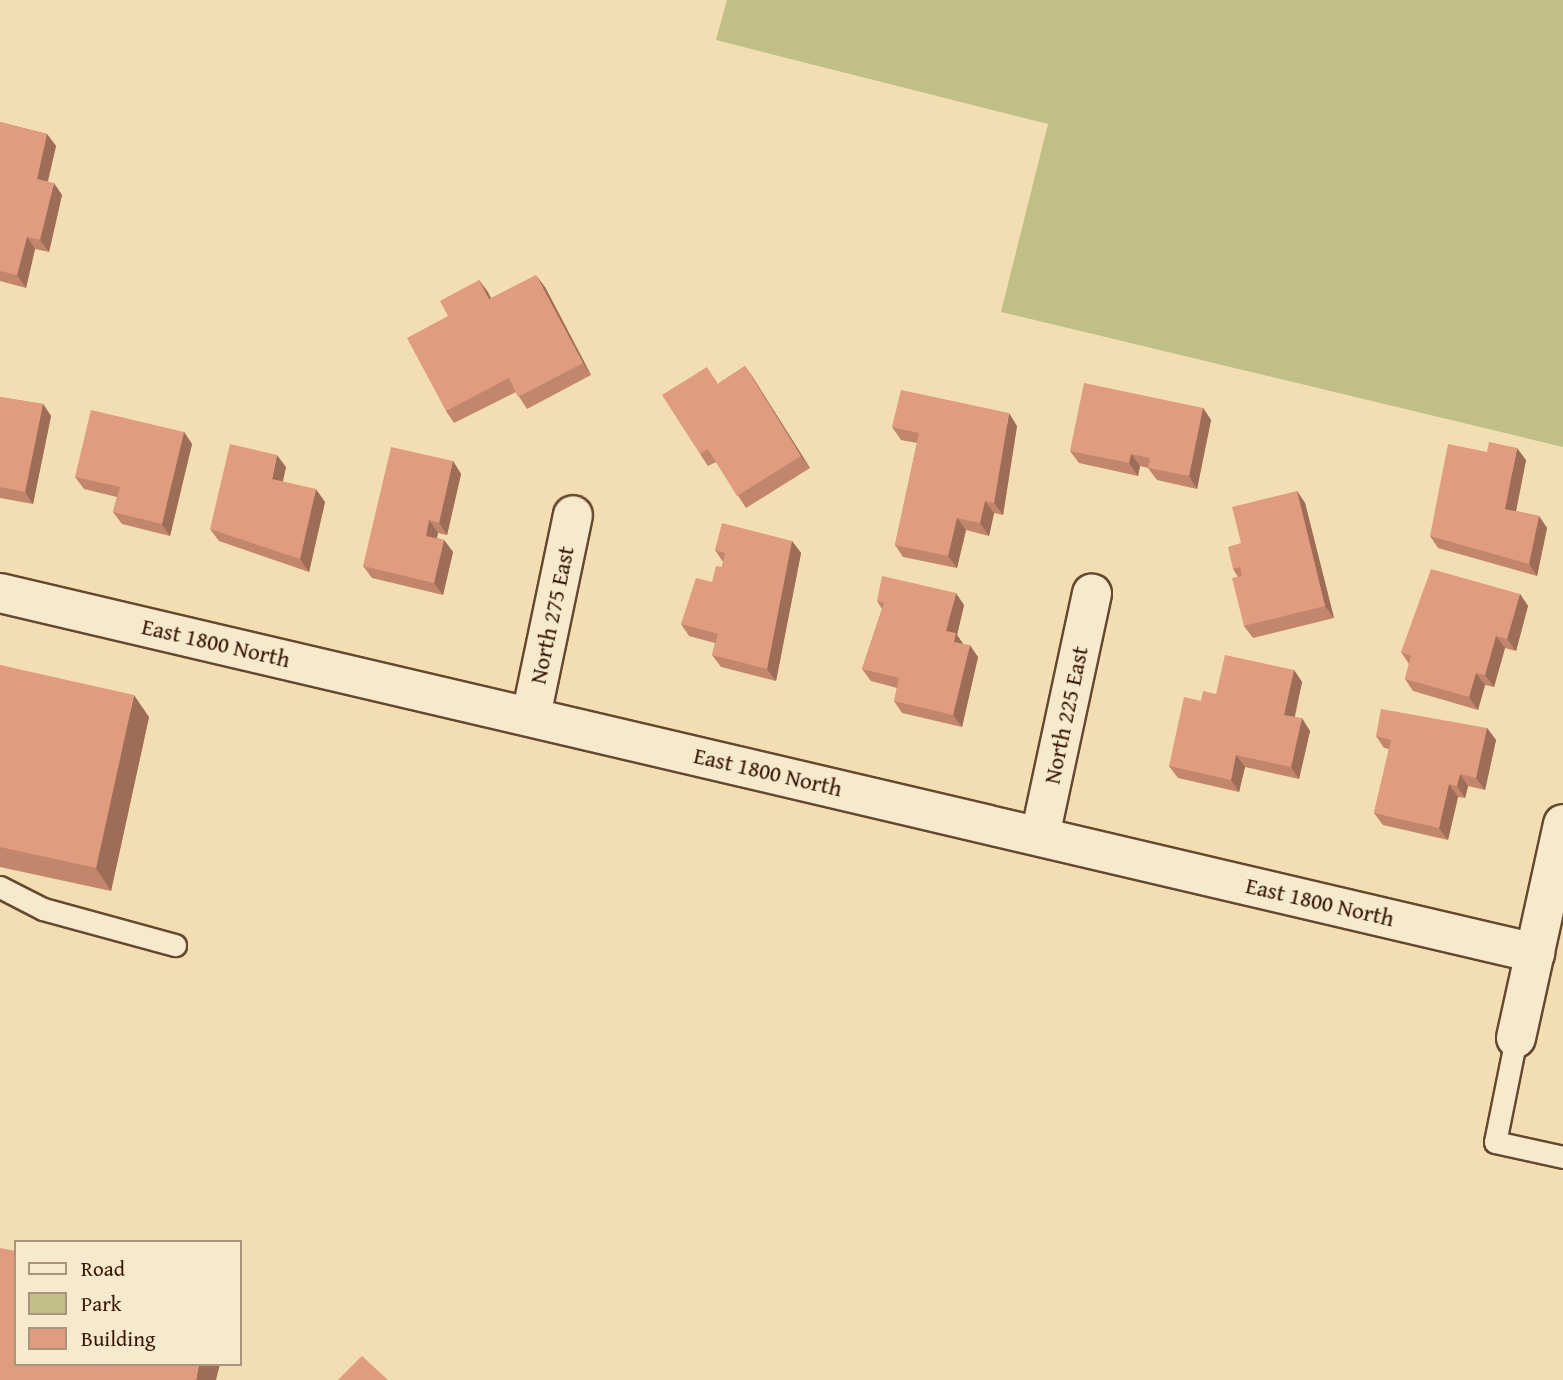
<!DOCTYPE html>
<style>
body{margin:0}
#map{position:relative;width:1563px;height:1380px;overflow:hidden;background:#f3ddb2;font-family:"Gentium Book Plus",serif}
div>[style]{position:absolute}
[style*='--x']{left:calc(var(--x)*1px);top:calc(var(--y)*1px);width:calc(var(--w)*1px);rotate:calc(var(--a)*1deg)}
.green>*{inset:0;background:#c1bf88}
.roads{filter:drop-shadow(2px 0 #65482f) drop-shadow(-2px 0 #65482f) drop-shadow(0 2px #65482f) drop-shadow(0 -2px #65482f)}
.lane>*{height:21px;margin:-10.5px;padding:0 10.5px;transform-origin:10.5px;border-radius:10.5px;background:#f7e9cd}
.street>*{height:38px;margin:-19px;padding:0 19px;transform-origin:19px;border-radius:19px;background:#f7e9cd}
.wall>*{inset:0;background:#c1866c}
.shaded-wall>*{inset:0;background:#9d6d58}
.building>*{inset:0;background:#e09c7e}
span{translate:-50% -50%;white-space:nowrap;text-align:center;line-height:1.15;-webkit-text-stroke:7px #f7e9cd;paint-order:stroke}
.street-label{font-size:23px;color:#361703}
.legend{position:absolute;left:14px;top:1240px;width:228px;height:126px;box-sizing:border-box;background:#f7e9cd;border:2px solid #aa957c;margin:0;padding:9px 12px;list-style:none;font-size:21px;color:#361703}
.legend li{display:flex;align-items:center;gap:14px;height:35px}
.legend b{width:35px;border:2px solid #aa957c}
</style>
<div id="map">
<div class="green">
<i style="clip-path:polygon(727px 0,1563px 0,1563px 447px,1001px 312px,1048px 124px,716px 40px)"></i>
</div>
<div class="roads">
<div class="lane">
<i style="--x:0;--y:887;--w:48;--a:27.1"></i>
<i style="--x:43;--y:909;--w:137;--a:15.3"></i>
<i style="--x:1516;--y:1038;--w:106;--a:101.4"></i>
<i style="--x:1495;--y:1142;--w:70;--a:12.4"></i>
</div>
<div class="street">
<i style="--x:0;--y:593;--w:1577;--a:13.2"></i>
<i style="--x:531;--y:716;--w:205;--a:-78.2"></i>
<i style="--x:1040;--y:836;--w:248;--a:-77.9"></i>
<i style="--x:1516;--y:1038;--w:219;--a:-77.6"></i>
</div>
</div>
<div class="wall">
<i style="clip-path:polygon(0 122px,47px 134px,56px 146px,48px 182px,62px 195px,49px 252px,35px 249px,26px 288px,0 281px)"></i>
<i style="clip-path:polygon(479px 280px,491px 298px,545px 287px,591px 375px,527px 409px,516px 392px,454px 423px,446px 411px,448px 316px)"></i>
<i style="clip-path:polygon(745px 366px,810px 468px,746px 508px,716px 462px,708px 466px,700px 454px,719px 383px)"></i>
<i style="clip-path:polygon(0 397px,43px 404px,51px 416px,33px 504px,0 498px)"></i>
<i style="clip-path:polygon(1203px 408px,1211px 420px,1197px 489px,1157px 480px,1148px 468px,1140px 466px,1138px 476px,1079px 463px,1070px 451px)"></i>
<i style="clip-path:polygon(1017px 426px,1003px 515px,994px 513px,989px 536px,966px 530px,957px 568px,903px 557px,895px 545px,917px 443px,901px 440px,892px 427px)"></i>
<i style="clip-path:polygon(184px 432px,192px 444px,170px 536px,122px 524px,113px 512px,117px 497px,84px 489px,75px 477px)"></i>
<i style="clip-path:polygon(1526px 460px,1516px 511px,1539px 516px,1547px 528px,1537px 576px,1438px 548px,1430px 536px)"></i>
<i style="clip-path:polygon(453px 461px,461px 474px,447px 535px,438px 533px,437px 538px,444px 540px,453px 552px,443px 595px,372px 578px,363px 566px)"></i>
<i style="clip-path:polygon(286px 467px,283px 482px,325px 502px,309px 572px,219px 541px,210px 529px)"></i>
<i style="clip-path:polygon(1297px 491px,1305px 503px,1334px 618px,1253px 638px,1244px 626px,1238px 577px,1233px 569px,1241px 543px)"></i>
<i style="clip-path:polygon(792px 541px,801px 553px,776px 681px,721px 667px,712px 655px,715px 643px,689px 636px,681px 624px,712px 582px,722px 567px,723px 562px,715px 550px)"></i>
<i style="clip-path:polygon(1520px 594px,1528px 606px,1516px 651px,1505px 648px,1494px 687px,1485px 685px,1478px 710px,1413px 691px,1405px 679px,1409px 664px,1401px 652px)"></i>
<i style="clip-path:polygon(877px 601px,964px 605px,957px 635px,963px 644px,978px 657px,962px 727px,902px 713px,894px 701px,897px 688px,871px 681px,862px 669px,882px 609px)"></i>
<i style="clip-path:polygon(0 665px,149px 717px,111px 891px,0 867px)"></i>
<i style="clip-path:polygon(1294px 670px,1302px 682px,1295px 717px,1310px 731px,1299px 779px,1245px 767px,1239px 792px,1178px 778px,1169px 766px,1201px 701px,1216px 694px)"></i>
<i style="clip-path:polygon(1487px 728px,1496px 740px,1485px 790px,1468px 786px,1465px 798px,1458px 797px,1448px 840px,1383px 825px,1374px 813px,1389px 749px,1384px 748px,1376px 736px)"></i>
</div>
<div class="shaded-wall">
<i style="clip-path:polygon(47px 134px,56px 146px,45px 191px,37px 179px)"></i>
<i style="clip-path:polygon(54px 183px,62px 195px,49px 252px,40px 240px)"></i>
<i style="clip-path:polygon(27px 237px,35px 249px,26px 288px,17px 275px)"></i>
<i style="clip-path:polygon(536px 275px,545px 287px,591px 375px,583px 363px)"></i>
<i style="clip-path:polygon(479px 280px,488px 292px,497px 311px,489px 299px)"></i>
<i style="clip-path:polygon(745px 366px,754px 379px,810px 468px,801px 456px)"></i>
<i style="clip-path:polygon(43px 404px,51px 416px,33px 504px,25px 492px)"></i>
<i style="clip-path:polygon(1203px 408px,1211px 420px,1197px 489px,1189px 476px)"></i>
<i style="clip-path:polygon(1009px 413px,1017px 426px,1003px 515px,994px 503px)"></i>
<i style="clip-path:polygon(184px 432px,192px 444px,170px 536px,162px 524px)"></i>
<i style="clip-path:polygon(1517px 448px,1526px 460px,1514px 521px,1505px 509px)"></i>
<i style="clip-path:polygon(1131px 454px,1140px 466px,1138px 476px,1129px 463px)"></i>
<i style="clip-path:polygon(277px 455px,286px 467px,280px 491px,272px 479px)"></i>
<i style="clip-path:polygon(453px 461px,461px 474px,447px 535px,439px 523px)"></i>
<i style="clip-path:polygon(316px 489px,325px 502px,309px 572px,300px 559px)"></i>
<i style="clip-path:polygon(1297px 491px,1305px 503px,1334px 618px,1325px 606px)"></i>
<i style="clip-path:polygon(985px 501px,994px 513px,989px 536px,980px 523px)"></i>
<i style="clip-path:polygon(1539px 516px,1547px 528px,1537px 576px,1529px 564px)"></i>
<i style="clip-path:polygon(957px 518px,966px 530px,957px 568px,948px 556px)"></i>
<i style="clip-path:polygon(429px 520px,438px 533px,434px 548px,426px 536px)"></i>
<i style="clip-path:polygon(444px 540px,453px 552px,443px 595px,434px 583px)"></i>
<i style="clip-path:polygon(792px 541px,801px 553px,776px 681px,767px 669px)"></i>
<i style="clip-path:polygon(956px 593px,964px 605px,957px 635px,964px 645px,962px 654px,946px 631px)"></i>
<i style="clip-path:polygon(1520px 594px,1528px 606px,1516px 651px,1507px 639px)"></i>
<i style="clip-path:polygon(1496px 636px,1505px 648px,1494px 687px,1485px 675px)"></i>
<i style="clip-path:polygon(970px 645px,978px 657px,962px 727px,953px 715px)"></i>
<i style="clip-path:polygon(1294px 670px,1302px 682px,1292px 727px,1284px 715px)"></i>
<i style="clip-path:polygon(1476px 673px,1485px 685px,1478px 710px,1469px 697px)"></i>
<i style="clip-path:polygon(134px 695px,149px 717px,111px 891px,96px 868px)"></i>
<i style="clip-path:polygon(1302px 718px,1310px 731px,1299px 779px,1291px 767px)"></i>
<i style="clip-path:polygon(1487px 728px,1496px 740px,1485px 790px,1476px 778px)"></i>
<i style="clip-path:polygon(1236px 755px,1245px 767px,1239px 792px,1231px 780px)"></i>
<i style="clip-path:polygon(1460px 774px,1468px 786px,1465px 798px,1457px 786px)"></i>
<i style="clip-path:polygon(1449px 784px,1458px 797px,1448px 840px,1439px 828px)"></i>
<i style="clip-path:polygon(199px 1364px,220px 1364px,216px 1380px,196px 1380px)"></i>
</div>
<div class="building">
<i style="clip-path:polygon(0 122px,47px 134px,37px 179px,54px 183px,40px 240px,27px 237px,17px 275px,0 271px)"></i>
<i style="clip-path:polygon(536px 275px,583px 363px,518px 397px,509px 378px,446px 411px,407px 338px,448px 316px,440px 301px,479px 280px,489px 299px)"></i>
<i style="clip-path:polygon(745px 366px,801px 456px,737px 496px,708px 449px,700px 454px,662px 395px,707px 367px,718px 384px)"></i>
<i style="clip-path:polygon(1084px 383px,1203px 408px,1189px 476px,1148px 468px,1150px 458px,1131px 454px,1129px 463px,1070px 451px)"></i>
<i style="clip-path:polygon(901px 390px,1009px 413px,994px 503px,985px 501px,980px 523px,957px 518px,948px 556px,895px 545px,919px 433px,892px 427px)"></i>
<i style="clip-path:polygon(0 397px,43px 404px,25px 492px,0 487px)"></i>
<i style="clip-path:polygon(91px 410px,184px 432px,162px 524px,113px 512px,120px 487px,75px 477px)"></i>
<i style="clip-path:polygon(1489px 442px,1517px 448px,1505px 509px,1539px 516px,1529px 564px,1430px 536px,1448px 444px,1487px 452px)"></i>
<i style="clip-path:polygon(230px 444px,277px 455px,272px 479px,316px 489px,300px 559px,210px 529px)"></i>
<i style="clip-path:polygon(391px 447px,453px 461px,439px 523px,429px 520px,426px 536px,444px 540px,434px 583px,363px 566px)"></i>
<i style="clip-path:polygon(1297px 491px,1325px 606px,1244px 626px,1232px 578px,1242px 576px,1240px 567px,1233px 569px,1228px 547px,1241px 543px,1232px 507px)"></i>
<i style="clip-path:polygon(722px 523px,792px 541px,767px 669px,712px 655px,718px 634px,681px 624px,696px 578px,712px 582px,716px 566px,722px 567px,725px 553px,715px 550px)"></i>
<i style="clip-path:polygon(1431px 569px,1520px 594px,1507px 639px,1496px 636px,1485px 675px,1476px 673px,1469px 697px,1405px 679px,1411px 656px,1401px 652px)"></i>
<i style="clip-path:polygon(882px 576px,956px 593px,946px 631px,956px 633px,954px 642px,970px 645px,953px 715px,894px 701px,899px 678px,862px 669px,884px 603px,877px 601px)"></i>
<i style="clip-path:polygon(1225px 655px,1294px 670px,1284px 715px,1302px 718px,1291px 767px,1236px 755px,1231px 780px,1169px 766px,1184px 697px,1201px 701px,1203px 691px,1216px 694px)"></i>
<i style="clip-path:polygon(0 665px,134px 695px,96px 868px,0 847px)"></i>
<i style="clip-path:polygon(1381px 709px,1487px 728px,1476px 778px,1460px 774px,1457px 786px,1449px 784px,1439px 828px,1374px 813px,1391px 740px,1376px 736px)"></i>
<i style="clip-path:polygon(0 1248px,16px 1251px,16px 1364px,199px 1364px,196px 1380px,0 1380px)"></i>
<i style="clip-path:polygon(362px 1356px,388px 1380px,338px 1380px)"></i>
</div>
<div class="street-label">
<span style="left:552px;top:615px;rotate:-78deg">North 275 East</span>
<span style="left:216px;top:643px;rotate:13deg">East 1800 North</span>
<span style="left:1066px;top:715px;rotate:-78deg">North 225 East</span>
<span style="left:768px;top:772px;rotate:13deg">East 1800 North</span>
<span style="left:1320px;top:902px;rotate:13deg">East 1800 North</span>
</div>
<ul class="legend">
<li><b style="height:9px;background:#f7e9cd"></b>Road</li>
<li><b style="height:19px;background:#c1bf88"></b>Park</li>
<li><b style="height:19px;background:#e09c7e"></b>Building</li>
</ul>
</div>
